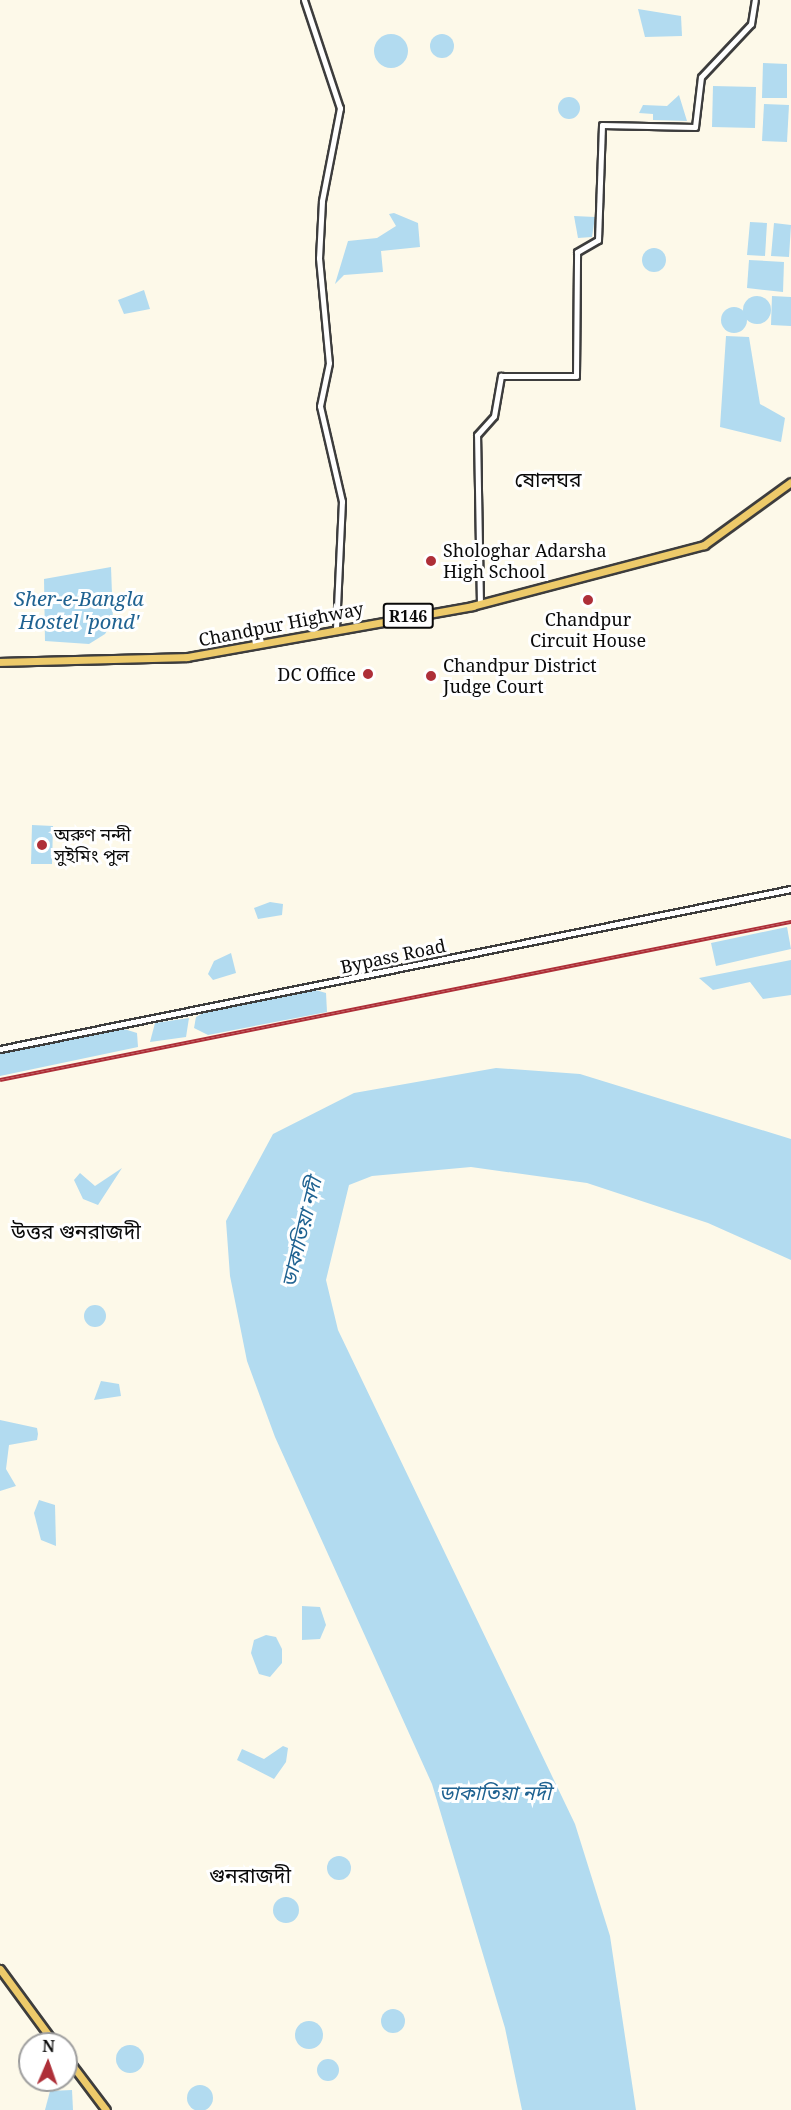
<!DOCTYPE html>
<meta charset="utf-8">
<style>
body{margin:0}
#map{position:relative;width:791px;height:2110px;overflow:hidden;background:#fdf9e9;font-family:"Noto Serif","Noto Sans Bengali",serif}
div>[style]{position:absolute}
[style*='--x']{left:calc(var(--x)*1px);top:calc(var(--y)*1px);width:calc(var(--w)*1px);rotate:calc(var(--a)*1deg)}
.water>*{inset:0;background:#b2dbf0}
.round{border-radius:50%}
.roads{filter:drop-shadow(2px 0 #3d3d3d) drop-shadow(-2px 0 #3d3d3d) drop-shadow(0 2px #3d3d3d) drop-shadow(0 -2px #3d3d3d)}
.minor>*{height:5px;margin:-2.5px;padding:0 2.5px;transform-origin:2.5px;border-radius:2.5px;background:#fff}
.major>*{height:7px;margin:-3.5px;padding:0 3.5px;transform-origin:3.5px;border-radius:3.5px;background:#edca6a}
.rail>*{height:4px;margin-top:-2px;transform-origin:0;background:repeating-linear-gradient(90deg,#fff 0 4.5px,#ae2f38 0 9px);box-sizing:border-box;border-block:2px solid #ae2f38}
.dots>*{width:16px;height:16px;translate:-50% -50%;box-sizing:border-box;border:3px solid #fff;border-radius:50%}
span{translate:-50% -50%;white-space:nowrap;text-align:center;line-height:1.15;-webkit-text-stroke:6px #fff;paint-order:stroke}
.shield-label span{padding:2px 4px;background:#fff;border:2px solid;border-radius:4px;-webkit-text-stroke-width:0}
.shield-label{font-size:16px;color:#0a0a0a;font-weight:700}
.poi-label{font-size:18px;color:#0a0a0a}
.left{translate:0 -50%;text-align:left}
.right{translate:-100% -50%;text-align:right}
.street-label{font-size:18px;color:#0a0a0a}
.water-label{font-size:20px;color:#1f6291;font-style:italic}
.quarter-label{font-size:21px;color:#0a0a0a}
.north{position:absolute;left:18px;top:2032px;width:60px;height:60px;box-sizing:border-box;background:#fff;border:2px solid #9d9d9d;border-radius:50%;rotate:2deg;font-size:16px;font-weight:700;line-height:24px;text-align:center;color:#0a0a0a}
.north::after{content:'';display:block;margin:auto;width:21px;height:27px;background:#ae2f38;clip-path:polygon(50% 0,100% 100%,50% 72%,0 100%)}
</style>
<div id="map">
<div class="water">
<i style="clip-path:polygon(638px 9px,681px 16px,682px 36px,645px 37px)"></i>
<i class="round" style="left:430px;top:34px;width:24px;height:24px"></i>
<i class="round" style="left:374px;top:34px;width:34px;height:34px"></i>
<i style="clip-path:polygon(763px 63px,787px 64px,787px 98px,762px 98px)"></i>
<i style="clip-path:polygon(713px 86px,756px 87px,755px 128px,712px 127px)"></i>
<i style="clip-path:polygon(679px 95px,687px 121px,653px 120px,653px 114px,639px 113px,643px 105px,667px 106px)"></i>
<i class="round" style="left:558px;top:97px;width:22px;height:22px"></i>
<i style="clip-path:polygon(764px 104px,789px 105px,787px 142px,762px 141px)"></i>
<i style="clip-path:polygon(394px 213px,418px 223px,420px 247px,381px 251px,383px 272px,344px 275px,335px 284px,348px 241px,377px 238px,396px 226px,389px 214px)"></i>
<i style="clip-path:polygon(574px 216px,595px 217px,592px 237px,578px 238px)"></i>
<i style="clip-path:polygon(750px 222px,767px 223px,765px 256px,747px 255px)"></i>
<i style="clip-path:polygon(774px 223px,791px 225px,789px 257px,771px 256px)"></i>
<i class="round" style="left:642px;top:248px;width:24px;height:24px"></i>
<i style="clip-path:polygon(749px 260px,784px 262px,783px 292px,747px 288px)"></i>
<i style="clip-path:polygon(144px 290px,150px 309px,124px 314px,118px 300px)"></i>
<i style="clip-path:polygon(772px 296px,791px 297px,791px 326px,771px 325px)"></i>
<i class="round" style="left:743px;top:296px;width:28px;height:28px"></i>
<i class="round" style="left:721px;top:307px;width:26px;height:26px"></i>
<i style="clip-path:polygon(726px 336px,749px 337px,760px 404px,785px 418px,781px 442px,720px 427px)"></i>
<i style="clip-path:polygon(111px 567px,113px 621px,105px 634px,89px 644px,45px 641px,44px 579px)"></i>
<i style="clip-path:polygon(32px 825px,53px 826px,52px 864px,31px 864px)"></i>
<i style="clip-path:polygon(270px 902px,283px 904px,282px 915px,258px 919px,254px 908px)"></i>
<i style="clip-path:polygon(787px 927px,791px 949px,716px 966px,711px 943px)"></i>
<i style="clip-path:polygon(231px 953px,236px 973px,213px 980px,208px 974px,214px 961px)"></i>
<i style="clip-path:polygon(791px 960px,791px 995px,763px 999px,750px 982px,713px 990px,699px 978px)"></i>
<i style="clip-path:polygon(312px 989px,326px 993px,327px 1012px,208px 1035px,194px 1028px,196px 1017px,203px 1013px)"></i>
<i style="clip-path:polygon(189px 1018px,186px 1037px,150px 1042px,155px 1023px)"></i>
<i style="clip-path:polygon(124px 1029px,137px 1033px,138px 1047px,0 1076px,0 1053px)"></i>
<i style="clip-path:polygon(496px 1068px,580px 1074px,791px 1139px,791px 1260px,708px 1223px,587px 1183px,471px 1167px,372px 1176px,349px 1185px,326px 1280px,338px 1330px,575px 1824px,610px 1936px,636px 2110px,522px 2110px,505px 2028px,432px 1784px,275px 1437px,247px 1361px,230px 1276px,226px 1221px,273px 1134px,354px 1093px)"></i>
<i style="clip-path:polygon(122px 1168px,98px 1205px,83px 1199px,74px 1180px,80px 1173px,95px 1186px)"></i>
<i class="round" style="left:84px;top:1305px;width:22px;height:22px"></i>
<i style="clip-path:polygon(101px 1381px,119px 1384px,121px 1396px,94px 1400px)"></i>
<i style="clip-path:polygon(0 1420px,37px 1428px,38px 1434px,37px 1440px,9px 1445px,6px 1469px,16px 1486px,0 1491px)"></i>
<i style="clip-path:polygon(39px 1500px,55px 1505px,56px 1546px,41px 1540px,34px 1513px)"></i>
<i style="clip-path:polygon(302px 1606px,320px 1607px,326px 1625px,320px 1639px,302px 1640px)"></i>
<i style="clip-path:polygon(266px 1635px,276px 1637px,282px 1649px,282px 1663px,270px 1677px,259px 1674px,251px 1653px,254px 1640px)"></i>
<i style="clip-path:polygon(283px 1746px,288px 1748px,286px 1762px,274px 1779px,237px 1760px,242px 1749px,264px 1759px)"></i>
<i class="round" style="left:327px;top:1856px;width:24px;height:24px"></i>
<i class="round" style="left:273px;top:1897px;width:26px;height:26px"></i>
<i class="round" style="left:381px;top:2009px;width:24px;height:24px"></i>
<i class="round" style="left:295px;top:2021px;width:28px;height:28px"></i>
<i class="round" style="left:116px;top:2045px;width:28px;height:28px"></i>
<i class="round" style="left:317px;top:2059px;width:22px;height:22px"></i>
<i class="round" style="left:187px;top:2085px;width:26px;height:26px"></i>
<i style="clip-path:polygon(72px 2090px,73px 2110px,45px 2110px,50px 2091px)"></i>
</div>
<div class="roads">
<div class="minor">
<i style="--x:304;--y:0;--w:114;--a:71.6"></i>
<i style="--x:340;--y:108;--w:95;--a:101"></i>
<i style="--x:322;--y:201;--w:57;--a:93"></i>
<i style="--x:319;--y:258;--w:105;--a:84.6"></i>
<i style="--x:329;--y:363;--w:44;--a:101.8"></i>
<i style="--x:320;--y:406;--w:98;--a:77"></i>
<i style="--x:342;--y:501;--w:127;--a:92.7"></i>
<i style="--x:480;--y:604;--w:169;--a:-91"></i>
<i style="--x:477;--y:435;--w:25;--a:-48"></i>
<i style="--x:494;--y:416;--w:41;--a:-80.1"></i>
<i style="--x:501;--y:376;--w:75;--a:0"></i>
<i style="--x:576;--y:376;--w:124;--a:-89.5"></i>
<i style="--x:577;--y:252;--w:24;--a:-30"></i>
<i style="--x:598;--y:240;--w:115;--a:-88"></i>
<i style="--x:602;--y:125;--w:93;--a:1.2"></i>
<i style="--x:695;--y:127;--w:50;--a:-83.2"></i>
<i style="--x:701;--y:77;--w:73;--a:-46.7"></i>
<i style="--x:751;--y:24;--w:24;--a:-81"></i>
<i style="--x:0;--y:1049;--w:807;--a:-11.44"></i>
</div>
<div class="major">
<i style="--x:0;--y:662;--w:187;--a:-1.5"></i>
<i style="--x:187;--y:657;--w:290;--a:-10.1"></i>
<i style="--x:472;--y:606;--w:240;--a:-14.7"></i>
<i style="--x:704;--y:545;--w:107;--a:-35.9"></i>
<i style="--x:0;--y:1969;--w:93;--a:53.7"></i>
<i style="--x:66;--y:2057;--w:66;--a:53"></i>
</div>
</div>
<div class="rail">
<i style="--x:0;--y:1080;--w:807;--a:-11.3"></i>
</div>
<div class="dots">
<i style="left:431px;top:561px;background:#ae2f38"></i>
<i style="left:588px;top:600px;background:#ae2f38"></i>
<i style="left:368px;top:674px;background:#ae2f38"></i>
<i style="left:431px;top:676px;background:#ae2f38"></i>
<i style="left:42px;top:845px;background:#ae2f38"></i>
</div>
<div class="shield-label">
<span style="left:408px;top:616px">R146</span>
</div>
<div class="poi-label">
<span class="left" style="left:443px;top:561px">Shologhar Adarsha<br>High School</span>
<span style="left:588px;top:630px">Chandpur<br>Circuit House</span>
<span class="left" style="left:443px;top:676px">Chandpur District<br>Judge Court</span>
<span class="right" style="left:356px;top:674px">DC Office</span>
<span class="left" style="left:54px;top:845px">অরুণ নন্দী<br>সুইমিং পুল</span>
</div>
<div class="street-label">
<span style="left:281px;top:624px;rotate:-11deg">Chandpur Highway</span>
<span style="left:393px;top:956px;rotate:-12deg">Bypass Road</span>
</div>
<div class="water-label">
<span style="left:79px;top:610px">Sher-e-Bangla<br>Hostel 'pond'</span>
<span style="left:301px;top:1232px;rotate:-76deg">ডাকাতিয়া নদী</span>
<span style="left:495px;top:1792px">ডাকাতিয়া নদী</span>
</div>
<div class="quarter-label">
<span style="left:548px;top:479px">ষোলঘর</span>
<span style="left:76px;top:1231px">উত্তর গুনরাজদী</span>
<span style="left:250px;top:1875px">গুনরাজদী</span>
</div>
<div class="north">N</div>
</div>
